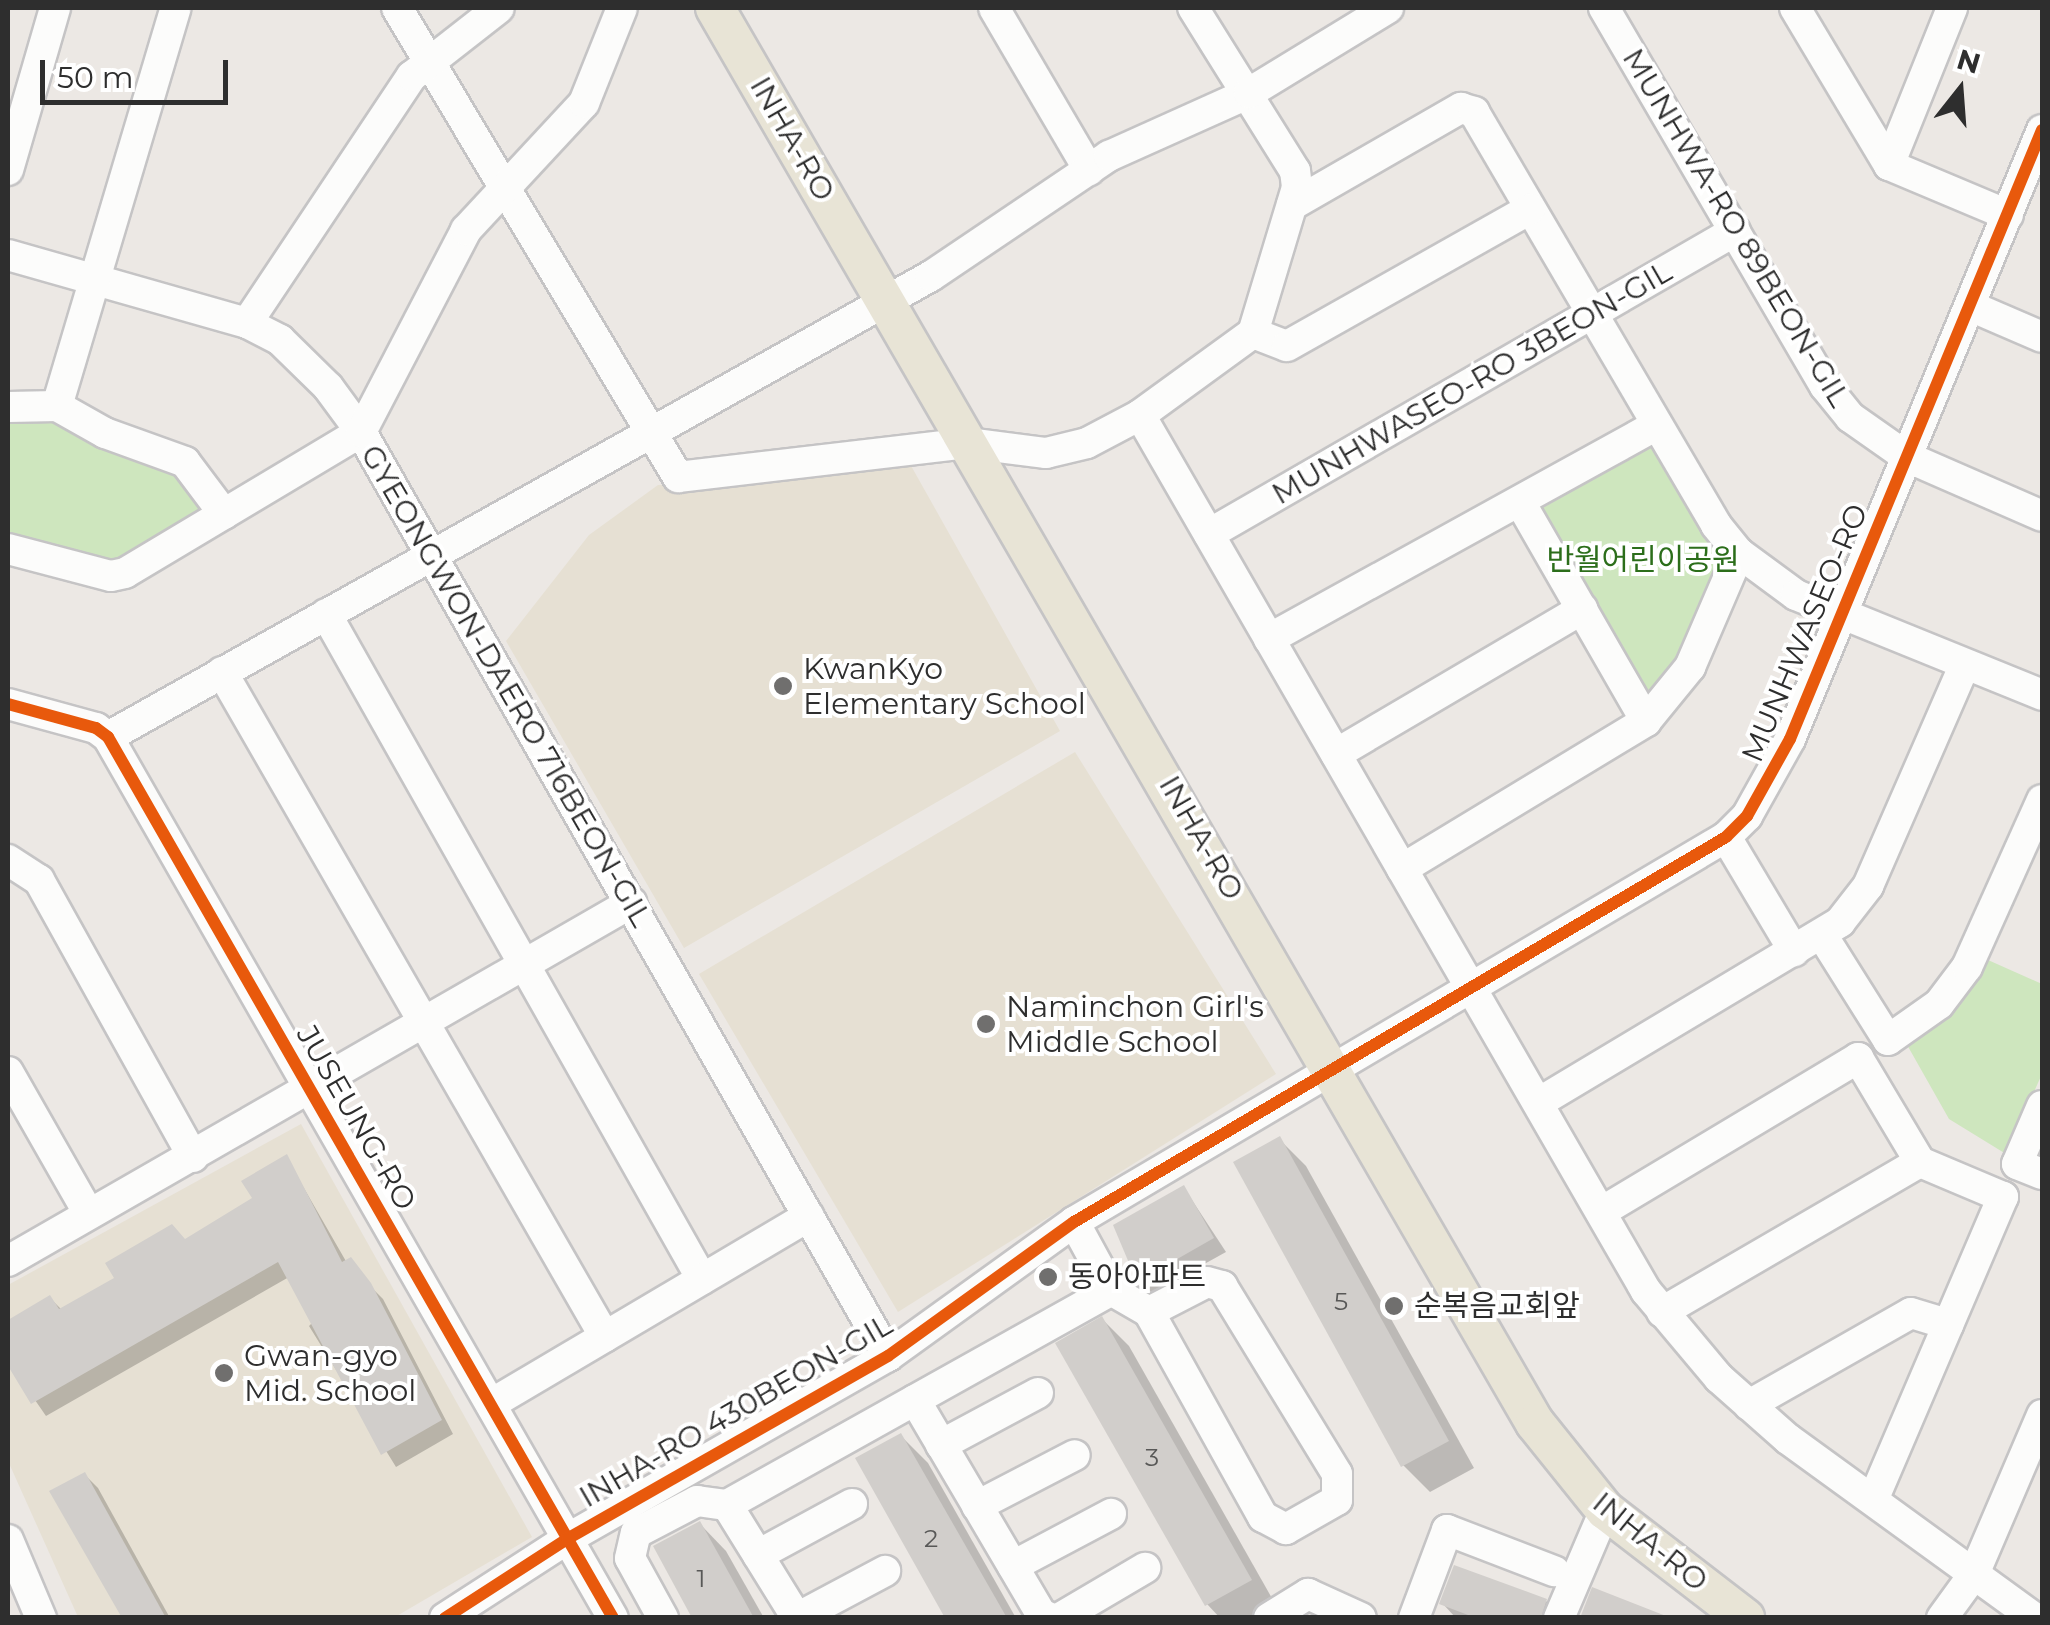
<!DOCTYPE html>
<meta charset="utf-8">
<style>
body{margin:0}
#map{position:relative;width:2050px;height:1625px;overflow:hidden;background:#ece8e4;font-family:Montserrat,"Noto Sans KR",sans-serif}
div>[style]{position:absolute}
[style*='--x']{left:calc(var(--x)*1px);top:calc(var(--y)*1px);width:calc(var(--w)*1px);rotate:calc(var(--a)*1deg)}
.education>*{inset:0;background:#e6e0d3}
.green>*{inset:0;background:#cee6be}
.shadow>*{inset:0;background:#0003}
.building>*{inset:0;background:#d1cecb}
.roads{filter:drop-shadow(2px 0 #c5c4c5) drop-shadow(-2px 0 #c5c4c5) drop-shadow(0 2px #c5c4c5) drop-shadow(0 -2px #c5c4c5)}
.minor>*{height:30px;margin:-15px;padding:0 15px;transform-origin:15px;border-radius:15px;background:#fcfcfb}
.major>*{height:38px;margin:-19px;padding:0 19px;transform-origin:19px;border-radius:19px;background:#e8e4d6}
.cycleway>*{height:12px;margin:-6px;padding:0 6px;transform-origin:6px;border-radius:6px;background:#e8590c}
.dots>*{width:28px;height:28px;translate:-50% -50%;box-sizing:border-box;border:5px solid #fff;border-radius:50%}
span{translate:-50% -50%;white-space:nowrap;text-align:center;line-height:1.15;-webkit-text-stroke:8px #fff;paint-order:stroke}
.number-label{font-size:25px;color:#585857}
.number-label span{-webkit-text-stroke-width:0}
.street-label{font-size:30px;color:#2e2e2e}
.park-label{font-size:30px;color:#2c6e1b}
.poi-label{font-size:30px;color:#2e2e2e}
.left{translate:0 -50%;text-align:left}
.frame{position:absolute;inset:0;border:10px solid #2e2e2e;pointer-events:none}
.north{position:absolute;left:1910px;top:40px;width:100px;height:100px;-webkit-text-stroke:8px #fff;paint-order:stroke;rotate:17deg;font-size:28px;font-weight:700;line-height:40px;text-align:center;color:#2e2e2e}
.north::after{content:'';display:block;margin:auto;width:35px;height:45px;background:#2e2e2e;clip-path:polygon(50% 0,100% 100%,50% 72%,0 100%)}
.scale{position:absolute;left:40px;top:60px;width:188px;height:45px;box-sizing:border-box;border:5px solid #2e2e2e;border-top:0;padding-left:12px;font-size:30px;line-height:35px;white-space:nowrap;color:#2e2e2e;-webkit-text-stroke:8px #fff;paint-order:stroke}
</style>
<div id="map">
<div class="education">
<i style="clip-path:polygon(905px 455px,1060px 731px,684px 948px,506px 641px,589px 535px,658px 485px,731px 483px)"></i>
<i style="clip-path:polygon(1075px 752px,1276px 1074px,898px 1312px,699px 974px)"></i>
<i style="clip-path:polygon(301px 1124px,532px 1537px,395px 1617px,78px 1617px,8px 1461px,8px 1285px)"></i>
</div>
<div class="green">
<i style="clip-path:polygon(54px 412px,170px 467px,208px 516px,109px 567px,8px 539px,8px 417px)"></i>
<i style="clip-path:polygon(1653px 444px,1719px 560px,1679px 661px,1649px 702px,1537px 509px)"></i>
<i style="clip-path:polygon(1988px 960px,2042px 984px,2042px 1074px,2006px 1154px,1949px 1119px,1906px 1043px,1962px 1002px)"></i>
</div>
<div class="shadow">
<i style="clip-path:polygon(1279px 1139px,1306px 1166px,1474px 1468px,1430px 1492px,1403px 1465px)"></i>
<i style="clip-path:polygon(286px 1157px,347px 1263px,383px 1299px,453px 1434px,396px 1467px,309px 1326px,314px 1321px,289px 1277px,46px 1416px,8px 1361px,8px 1323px,50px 1298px,62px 1310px,186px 1241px,256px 1199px)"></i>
<i style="clip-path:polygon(1184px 1188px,1226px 1252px,1152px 1293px,1139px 1280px)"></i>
<i style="clip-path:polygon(1102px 1319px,1129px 1346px,1277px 1607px,1259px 1618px,1220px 1618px,1207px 1604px)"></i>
<i style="clip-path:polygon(901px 1436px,928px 1463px,1016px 1618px,948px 1618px)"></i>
<i style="clip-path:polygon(85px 1475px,98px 1488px,170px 1618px,125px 1618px)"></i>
<i style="clip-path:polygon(700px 1524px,726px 1551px,764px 1618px,695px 1618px)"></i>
<i style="clip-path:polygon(1546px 1601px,1562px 1618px,1456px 1618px,1442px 1603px)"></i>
</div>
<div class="building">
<i style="clip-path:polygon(1280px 1136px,1449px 1441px,1401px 1467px,1233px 1162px)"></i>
<i style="clip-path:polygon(287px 1154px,342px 1262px,351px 1257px,371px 1283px,442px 1420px,381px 1455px,278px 1262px,31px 1404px,8px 1366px,8px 1320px,50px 1295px,59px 1309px,114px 1278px,105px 1263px,172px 1224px,185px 1239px,252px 1198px,241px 1181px)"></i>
<i style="clip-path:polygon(1184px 1185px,1214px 1238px,1137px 1282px,1113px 1225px)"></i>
<i style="clip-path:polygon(1102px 1316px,1252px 1580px,1205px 1606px,1055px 1343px)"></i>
<i style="clip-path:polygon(901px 1433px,1007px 1618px,945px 1618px,855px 1458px)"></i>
<i style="clip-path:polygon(85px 1472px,166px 1618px,122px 1618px,49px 1491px)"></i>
<i style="clip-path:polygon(700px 1521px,754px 1618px,692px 1618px,653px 1546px)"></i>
<i style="clip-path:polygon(1454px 1565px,1547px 1599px,1541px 1618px,1476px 1618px,1439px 1604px)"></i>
<i style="clip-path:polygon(1592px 1587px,1666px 1616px,1666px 1618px,1580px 1618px)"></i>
</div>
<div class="roads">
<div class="minor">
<i style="--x:397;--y:8;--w:547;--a:59.07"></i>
<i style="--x:678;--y:477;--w:291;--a:-6.7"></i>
<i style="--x:967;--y:443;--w:80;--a:7.2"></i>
<i style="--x:1046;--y:453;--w:42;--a:-13.7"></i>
<i style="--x:1087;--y:443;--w:60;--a:-27.8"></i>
<i style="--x:1140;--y:415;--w:140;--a:-36"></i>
<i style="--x:1253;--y:333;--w:152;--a:-73.2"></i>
<i style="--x:1297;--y:187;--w:16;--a:-97"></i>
<i style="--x:1295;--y:171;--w:192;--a:-122"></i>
<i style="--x:994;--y:8;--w:188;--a:59.6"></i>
<i style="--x:1604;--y:8;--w:438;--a:59.7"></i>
<i style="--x:1825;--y:386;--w:40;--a:51"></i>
<i style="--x:1850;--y:417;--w:70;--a:35.1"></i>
<i style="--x:1907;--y:457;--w:147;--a:23.6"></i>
<i style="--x:1795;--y:8;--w:183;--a:59.1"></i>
<i style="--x:1889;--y:165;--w:129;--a:22.8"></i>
<i style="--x:1889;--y:165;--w:169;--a:-68.1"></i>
<i style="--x:8;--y:170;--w:169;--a:-73.8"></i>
<i style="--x:1292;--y:205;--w:195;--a:-29.9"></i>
<i style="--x:1461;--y:108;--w:14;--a:17"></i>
<i style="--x:1474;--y:112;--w:479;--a:59.6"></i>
<i style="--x:1716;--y:525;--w:36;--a:51"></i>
<i style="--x:1739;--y:553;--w:71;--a:36.4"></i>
<i style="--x:1796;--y:595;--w:266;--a:22.1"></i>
<i style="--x:8;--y:255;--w:248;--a:15.9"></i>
<i style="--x:247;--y:323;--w:37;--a:27"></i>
<i style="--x:280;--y:340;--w:67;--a:44.4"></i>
<i style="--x:328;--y:387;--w:56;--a:53.7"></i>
<i style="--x:361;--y:432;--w:1064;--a:60.3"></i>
<i style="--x:1970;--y:306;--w:78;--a:23.3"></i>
<i style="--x:247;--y:323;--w:297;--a:-56.3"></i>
<i style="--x:412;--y:76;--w:110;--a:-38"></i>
<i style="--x:1253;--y:333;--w:36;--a:21"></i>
<i style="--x:1287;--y:346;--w:279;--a:-29.4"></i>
<i style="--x:57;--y:406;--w:415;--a:-73.4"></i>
<i style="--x:8;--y:407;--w:49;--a:-1.2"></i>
<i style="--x:57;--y:406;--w:55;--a:29.4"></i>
<i style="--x:105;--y:433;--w:85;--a:19.9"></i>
<i style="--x:185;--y:462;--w:65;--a:53.1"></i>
<i style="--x:1140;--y:415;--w:1012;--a:59.99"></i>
<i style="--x:1646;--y:1291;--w:114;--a:50"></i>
<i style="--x:1719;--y:1378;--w:92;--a:41.5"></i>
<i style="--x:1788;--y:1439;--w:304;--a:36"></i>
<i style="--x:1520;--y:502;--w:253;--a:60.1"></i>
<i style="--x:1209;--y:534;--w:607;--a:-29.94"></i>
<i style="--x:8;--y:549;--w:106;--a:14.7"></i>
<i style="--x:111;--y:576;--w:14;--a:-12"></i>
<i style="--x:125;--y:573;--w:275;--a:-30.9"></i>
<i style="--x:361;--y:432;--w:228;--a:-62.5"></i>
<i style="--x:466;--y:230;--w:173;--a:-47.1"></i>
<i style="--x:584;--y:103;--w:102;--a:-68.2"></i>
<i style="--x:326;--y:614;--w:764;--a:60.52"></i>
<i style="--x:1269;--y:639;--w:443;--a:-28.9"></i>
<i style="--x:222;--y:672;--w:767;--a:60.06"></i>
<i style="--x:8;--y:704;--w:91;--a:15.3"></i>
<i style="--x:96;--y:728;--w:15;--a:37"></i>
<i style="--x:108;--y:737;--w:1015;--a:60.18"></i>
<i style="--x:108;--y:737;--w:943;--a:-29.26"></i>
<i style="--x:931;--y:276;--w:215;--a:-34"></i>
<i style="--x:1109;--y:156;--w:154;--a:-24.2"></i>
<i style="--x:1249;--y:93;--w:163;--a:-31.4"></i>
<i style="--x:1336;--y:754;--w:286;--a:-30.5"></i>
<i style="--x:1726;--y:837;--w:133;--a:59.2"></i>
<i style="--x:8;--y:860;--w:37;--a:33"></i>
<i style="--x:39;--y:880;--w:317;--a:60.9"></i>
<i style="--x:1402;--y:869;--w:285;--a:-31.2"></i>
<i style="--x:1646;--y:721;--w:70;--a:-50.8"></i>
<i style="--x:1690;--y:667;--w:124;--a:-66.7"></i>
<i style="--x:1822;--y:935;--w:124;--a:57.8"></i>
<i style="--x:1888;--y:1040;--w:62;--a:-35.2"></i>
<i style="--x:1939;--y:1004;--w:46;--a:-52.9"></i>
<i style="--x:1967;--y:967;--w:183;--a:-65.8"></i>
<i style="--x:8;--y:1072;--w:163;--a:60.3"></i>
<i style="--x:1538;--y:1103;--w:352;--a:-30.9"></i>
<i style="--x:1840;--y:922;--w:46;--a:-52.1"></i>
<i style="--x:1868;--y:886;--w:242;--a:-66.4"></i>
<i style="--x:2042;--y:1106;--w:63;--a:113.3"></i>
<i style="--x:2017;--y:1164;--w:27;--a:22"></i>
<i style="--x:1601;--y:1212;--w:300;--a:-30.9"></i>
<i style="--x:1858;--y:1058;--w:121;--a:59.2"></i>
<i style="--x:1074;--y:1222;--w:77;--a:61.4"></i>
<i style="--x:1111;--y:1290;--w:44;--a:30.1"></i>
<i style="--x:1149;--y:1312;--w:65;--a:-27.3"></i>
<i style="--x:1207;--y:1282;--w:16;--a:15"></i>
<i style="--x:1222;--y:1286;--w:220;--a:58.5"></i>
<i style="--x:1337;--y:1474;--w:26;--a:90"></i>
<i style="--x:1337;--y:1500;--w:59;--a:150.4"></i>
<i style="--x:1286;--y:1529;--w:26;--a:-152"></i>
<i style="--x:1263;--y:1517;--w:235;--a:-119.1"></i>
<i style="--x:8;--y:1261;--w:719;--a:-29.88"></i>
<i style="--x:1662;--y:1312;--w:298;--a:-30.2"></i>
<i style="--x:915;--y:1400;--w:248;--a:59.5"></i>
<i style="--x:1041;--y:1614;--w:10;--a:24"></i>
<i style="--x:491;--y:1404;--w:369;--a:-30.6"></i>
<i style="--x:1749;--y:1405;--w:186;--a:-29.6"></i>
<i style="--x:1911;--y:1313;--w:39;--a:17"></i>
<i style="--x:941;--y:1445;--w:110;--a:-28.2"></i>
<i style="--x:1873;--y:1500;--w:330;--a:-66.8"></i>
<i style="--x:2003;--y:1197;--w:90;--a:-157.1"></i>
<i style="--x:727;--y:1505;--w:133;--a:58.2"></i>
<i style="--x:977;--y:1506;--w:110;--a:-27.5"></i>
<i style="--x:8;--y:1540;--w:85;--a:67.1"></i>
<i style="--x:758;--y:1555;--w:107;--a:-28.5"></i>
<i style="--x:1013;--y:1566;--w:111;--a:-28"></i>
<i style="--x:445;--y:1618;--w:145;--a:-32.9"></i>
<i style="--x:567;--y:1539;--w:369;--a:-29.7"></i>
<i style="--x:888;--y:1356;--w:229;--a:-35.8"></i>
<i style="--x:1074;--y:1222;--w:757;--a:-30.56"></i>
<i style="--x:1726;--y:837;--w:30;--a:-45"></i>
<i style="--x:1747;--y:816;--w:88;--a:-60.8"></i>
<i style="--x:1790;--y:739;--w:659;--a:-67.52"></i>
<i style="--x:663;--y:1618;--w:68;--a:-118.8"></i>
<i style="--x:630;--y:1558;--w:26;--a:-77"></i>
<i style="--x:636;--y:1533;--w:69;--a:-27.7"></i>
<i style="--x:697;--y:1501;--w:30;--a:8"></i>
<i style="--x:727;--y:1505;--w:440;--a:-29.2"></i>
<i style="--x:797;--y:1618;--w:100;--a:-28.1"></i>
<i style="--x:1060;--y:1618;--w:99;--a:-30.5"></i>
<i style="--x:1269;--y:1618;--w:46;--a:-31.6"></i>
<i style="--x:1308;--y:1594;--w:58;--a:24.4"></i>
<i style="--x:1414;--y:1618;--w:94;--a:-69.4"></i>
<i style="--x:1447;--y:1530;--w:115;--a:21"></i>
<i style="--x:1559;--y:1618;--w:117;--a:-66.9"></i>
<i style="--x:1942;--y:1618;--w:54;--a:-54"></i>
<i style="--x:1974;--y:1574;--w:173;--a:-66.8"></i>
</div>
<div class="major">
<i style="--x:715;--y:8;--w:1635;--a:59.91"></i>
<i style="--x:1535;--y:1423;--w:112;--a:51.2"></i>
<i style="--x:1605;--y:1510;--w:177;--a:37.6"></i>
</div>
</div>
<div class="cycleway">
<i style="--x:8;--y:704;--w:91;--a:15.3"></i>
<i style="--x:96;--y:728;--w:15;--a:37"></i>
<i style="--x:108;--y:737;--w:1015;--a:60.18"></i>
<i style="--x:445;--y:1618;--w:145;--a:-32.9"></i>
<i style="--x:567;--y:1539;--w:369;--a:-29.7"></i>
<i style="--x:888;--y:1356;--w:229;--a:-35.8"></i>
<i style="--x:1074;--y:1222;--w:757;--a:-30.56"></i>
<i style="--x:1726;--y:837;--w:30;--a:-45"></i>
<i style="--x:1747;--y:816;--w:88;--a:-60.8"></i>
<i style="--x:1790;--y:739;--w:659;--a:-67.52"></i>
</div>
<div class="dots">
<i style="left:783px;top:686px;background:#706f6e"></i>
<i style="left:986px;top:1024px;background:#706f6e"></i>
<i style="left:1048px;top:1277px;background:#706f6e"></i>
<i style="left:1394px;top:1306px;background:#706f6e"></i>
<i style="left:224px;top:1373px;background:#706f6e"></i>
</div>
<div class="number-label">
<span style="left:1341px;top:1301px">5</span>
<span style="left:1152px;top:1457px">3</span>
<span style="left:931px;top:1538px">2</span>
<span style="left:701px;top:1578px">1</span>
</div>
<div class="street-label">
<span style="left:792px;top:139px;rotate:60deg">INHA-RO</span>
<span style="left:1736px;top:228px;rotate:59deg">MUNHWA-RO 89BEON-GIL</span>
<span style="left:1472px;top:383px;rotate:-30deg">MUNHWASEO-RO 3BEON-GIL</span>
<span style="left:1805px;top:633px;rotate:-67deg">MUNHWASEO-RO</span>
<span style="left:506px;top:686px;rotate:60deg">GYEONGWON-DAERO 716BEON-GIL</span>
<span style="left:1201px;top:838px;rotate:60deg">INHA-RO</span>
<span style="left:356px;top:1118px;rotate:60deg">JUSEUNG-RO</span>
<span style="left:736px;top:1411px;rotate:-30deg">INHA-RO 430BEON-GIL</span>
<span style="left:1650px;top:1542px;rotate:39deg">INHA-RO</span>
</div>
<div class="park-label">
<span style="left:1643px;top:560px">반월어린이공원</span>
</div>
<div class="poi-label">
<span class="left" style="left:803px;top:686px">KwanKyo<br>Elementary School</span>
<span class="left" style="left:1006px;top:1024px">Naminchon Girl's<br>Middle School</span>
<span class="left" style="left:1068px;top:1277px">동아아파트</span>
<span class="left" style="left:1414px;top:1306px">순복음교회앞</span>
<span class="left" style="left:244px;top:1373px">Gwan-gyo<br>Mid. School</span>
</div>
<div class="frame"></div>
<div class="north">N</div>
<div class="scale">50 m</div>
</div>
